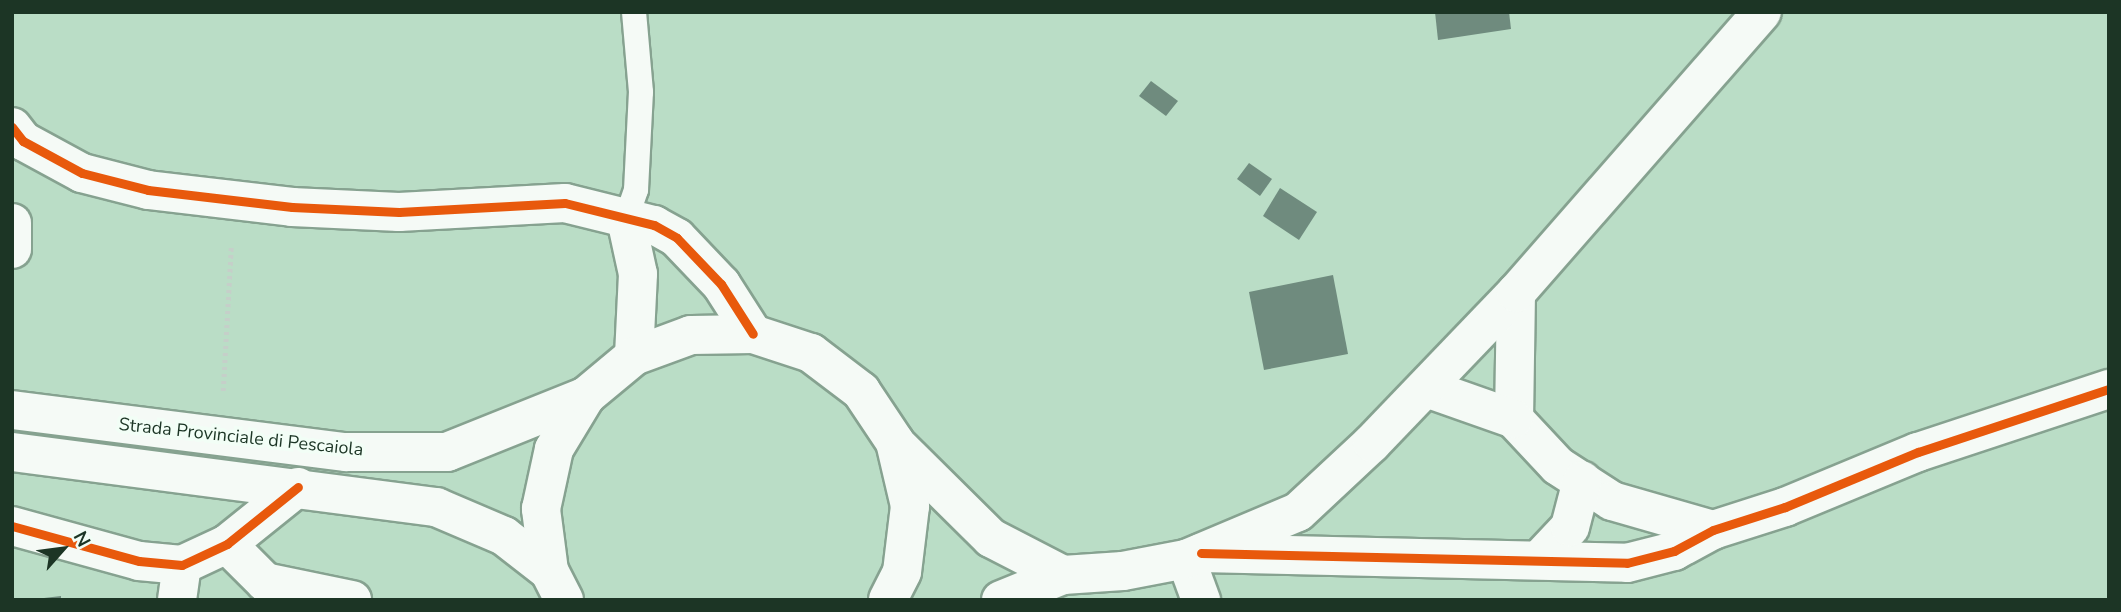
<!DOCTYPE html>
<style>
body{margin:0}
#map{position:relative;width:2121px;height:612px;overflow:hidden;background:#baddc6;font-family:"Nunito Sans",sans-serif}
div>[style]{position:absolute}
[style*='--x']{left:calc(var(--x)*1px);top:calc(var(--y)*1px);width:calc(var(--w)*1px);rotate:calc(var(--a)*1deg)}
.building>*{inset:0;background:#6f8b7e}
.path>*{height:4.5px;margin-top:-2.25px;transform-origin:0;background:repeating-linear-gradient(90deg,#c5cfc9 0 3.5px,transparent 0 7px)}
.roads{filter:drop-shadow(2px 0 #86a290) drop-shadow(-2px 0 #86a290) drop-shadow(0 2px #86a290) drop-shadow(0 -2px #86a290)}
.service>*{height:24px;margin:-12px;padding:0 12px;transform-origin:12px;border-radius:12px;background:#f5faf6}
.minor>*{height:38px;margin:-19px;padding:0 19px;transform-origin:19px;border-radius:19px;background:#f5faf6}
.tertiary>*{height:38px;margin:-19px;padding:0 19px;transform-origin:19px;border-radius:19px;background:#f5faf6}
.secondary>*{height:38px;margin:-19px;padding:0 19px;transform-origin:19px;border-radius:19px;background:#f5faf6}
.cycleway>*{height:9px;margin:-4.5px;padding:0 4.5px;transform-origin:4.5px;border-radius:4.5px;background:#e8590c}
span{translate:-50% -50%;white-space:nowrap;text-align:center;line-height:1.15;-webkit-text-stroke:7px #f2fef6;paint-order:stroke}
.street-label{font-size:18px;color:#1c3525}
.frame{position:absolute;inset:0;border:14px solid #1c3525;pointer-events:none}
.north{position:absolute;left:28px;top:514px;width:70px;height:70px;-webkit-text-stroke:5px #f2fef6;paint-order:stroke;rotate:62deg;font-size:19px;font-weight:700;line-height:28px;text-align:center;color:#1c3525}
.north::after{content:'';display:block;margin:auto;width:24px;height:32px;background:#1c3525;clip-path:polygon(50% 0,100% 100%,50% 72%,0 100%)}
</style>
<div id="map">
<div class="building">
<i style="clip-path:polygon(1435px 12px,1509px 12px,1511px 29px,1438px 40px)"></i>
<i style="clip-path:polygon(1151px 81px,1178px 101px,1166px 116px,1139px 96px)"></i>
<i style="clip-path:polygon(1249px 163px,1272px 179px,1260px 196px,1237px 179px)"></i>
<i style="clip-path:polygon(1280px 188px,1317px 212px,1299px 240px,1263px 216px)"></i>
<i style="clip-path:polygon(1333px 275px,1348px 354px,1264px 370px,1249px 292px)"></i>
<i style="clip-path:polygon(61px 596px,61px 600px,44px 600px,44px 598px)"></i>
</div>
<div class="path">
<i style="--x:223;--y:391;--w:145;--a:-86.8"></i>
</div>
<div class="roads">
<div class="service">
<i style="--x:626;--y:219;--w:31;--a:-71"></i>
<i style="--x:636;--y:190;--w:98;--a:-87.1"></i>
<i style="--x:641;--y:92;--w:80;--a:-95"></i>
</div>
<div class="minor">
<i style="--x:1516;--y:293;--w:126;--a:90.9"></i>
<i style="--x:1514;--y:419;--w:64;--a:46.9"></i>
<i style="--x:1558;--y:466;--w:64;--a:32.9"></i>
<i style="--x:1612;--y:501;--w:105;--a:16"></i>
<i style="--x:1426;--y:388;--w:93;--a:19.4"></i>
<i style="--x:12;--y:526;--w:132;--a:15.4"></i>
<i style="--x:139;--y:561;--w:43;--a:5.3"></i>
<i style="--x:182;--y:565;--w:50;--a:-25"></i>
<i style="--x:227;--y:544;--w:91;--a:-38.8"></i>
<i style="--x:227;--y:544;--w:54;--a:45"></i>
<i style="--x:265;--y:582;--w:89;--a:11.7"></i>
<i style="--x:1201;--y:553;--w:426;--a:1.3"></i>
<i style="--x:1627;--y:563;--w:49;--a:-14.3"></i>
<i style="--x:1674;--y:551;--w:44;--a:-28.3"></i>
<i style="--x:1713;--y:530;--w:76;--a:-17.7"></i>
<i style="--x:1785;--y:507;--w:144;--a:-22.5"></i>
<i style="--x:1918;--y:452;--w:201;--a:-18.3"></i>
<i style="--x:1186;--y:559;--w:44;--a:69.9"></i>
<i style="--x:1539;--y:560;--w:45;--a:-46.8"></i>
<i style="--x:1570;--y:527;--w:48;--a:-75.4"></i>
<i style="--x:177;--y:600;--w:35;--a:-82"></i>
</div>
<div class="tertiary">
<i style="--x:12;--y:127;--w:18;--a:52"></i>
<i style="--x:23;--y:141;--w:67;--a:28.5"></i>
<i style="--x:82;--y:173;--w:68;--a:14.4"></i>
<i style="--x:148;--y:190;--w:145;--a:6.7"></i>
<i style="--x:292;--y:207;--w:107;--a:2.7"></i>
<i style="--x:399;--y:212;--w:166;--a:-3.1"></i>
<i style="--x:565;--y:203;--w:92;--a:13.9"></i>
<i style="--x:654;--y:225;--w:26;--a:29"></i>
<i style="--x:677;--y:238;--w:64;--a:46.3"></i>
<i style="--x:721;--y:284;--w:59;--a:57.4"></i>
<i style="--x:626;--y:219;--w:56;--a:77.7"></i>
<i style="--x:638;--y:274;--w:82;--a:92.8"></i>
<i style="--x:12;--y:223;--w:26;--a:90"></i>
</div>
<div class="secondary">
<i style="--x:12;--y:410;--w:337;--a:7.2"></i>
<i style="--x:346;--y:452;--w:101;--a:0"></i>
<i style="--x:447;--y:452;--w:150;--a:-21.9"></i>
<i style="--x:896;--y:444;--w:134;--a:44.7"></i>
<i style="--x:991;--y:538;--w:81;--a:27.2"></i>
<i style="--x:12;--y:452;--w:428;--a:7.4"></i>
<i style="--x:436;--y:507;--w:74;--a:23.1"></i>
<i style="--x:504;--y:536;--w:57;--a:37.9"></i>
<i style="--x:564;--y:600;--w:33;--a:-117"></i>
<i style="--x:549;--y:571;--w:63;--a:-97.4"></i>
<i style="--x:541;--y:509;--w:61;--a:-77.8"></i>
<i style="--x:554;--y:449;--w:62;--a:-58.9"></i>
<i style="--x:586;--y:396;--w:62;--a:-39.8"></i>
<i style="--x:634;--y:356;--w:61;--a:-20.2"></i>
<i style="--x:691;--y:335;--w:62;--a:-0.9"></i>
<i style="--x:753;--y:334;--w:61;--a:18.1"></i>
<i style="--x:811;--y:353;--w:63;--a:37.2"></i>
<i style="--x:861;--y:391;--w:61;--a:56.3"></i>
<i style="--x:895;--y:442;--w:66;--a:76.8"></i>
<i style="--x:910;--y:506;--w:66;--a:96.9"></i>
<i style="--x:902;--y:572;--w:31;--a:117"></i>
<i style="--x:1001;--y:600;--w:67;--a:-22"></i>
<i style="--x:1063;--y:575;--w:60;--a:-3.8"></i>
<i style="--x:1123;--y:571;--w:64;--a:-10.8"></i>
<i style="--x:1186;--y:559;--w:121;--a:-22.8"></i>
<i style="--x:1298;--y:512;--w:101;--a:-43"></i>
<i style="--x:1372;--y:443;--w:208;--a:-46.2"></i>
<i style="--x:1516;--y:293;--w:373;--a:-48.8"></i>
</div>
</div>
<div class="cycleway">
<i style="--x:12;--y:127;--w:18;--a:52"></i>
<i style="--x:23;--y:141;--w:67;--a:28.5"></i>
<i style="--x:82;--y:173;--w:68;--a:14.4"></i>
<i style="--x:148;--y:190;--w:145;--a:6.7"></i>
<i style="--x:292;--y:207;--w:107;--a:2.7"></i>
<i style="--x:399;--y:212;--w:166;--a:-3.1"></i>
<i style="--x:565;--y:203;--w:92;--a:13.9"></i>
<i style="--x:654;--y:225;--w:26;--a:29"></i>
<i style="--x:677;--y:238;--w:64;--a:46.3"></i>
<i style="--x:721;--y:284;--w:59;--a:57.4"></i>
<i style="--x:12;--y:526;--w:132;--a:15.4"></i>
<i style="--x:139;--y:561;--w:43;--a:5.3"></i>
<i style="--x:182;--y:565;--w:50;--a:-25"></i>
<i style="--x:227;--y:544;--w:91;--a:-38.8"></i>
<i style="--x:1201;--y:553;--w:426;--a:1.3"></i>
<i style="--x:1627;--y:563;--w:49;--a:-14.3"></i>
<i style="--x:1674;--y:551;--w:44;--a:-28.3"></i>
<i style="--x:1713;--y:530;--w:76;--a:-17.7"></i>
<i style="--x:1785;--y:507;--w:144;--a:-22.5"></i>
<i style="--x:1918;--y:452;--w:201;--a:-18.3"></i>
</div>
<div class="street-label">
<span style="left:241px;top:437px;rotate:6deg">Strada Provinciale di Pescaiola</span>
</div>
<div class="frame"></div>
<div class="north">N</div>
</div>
